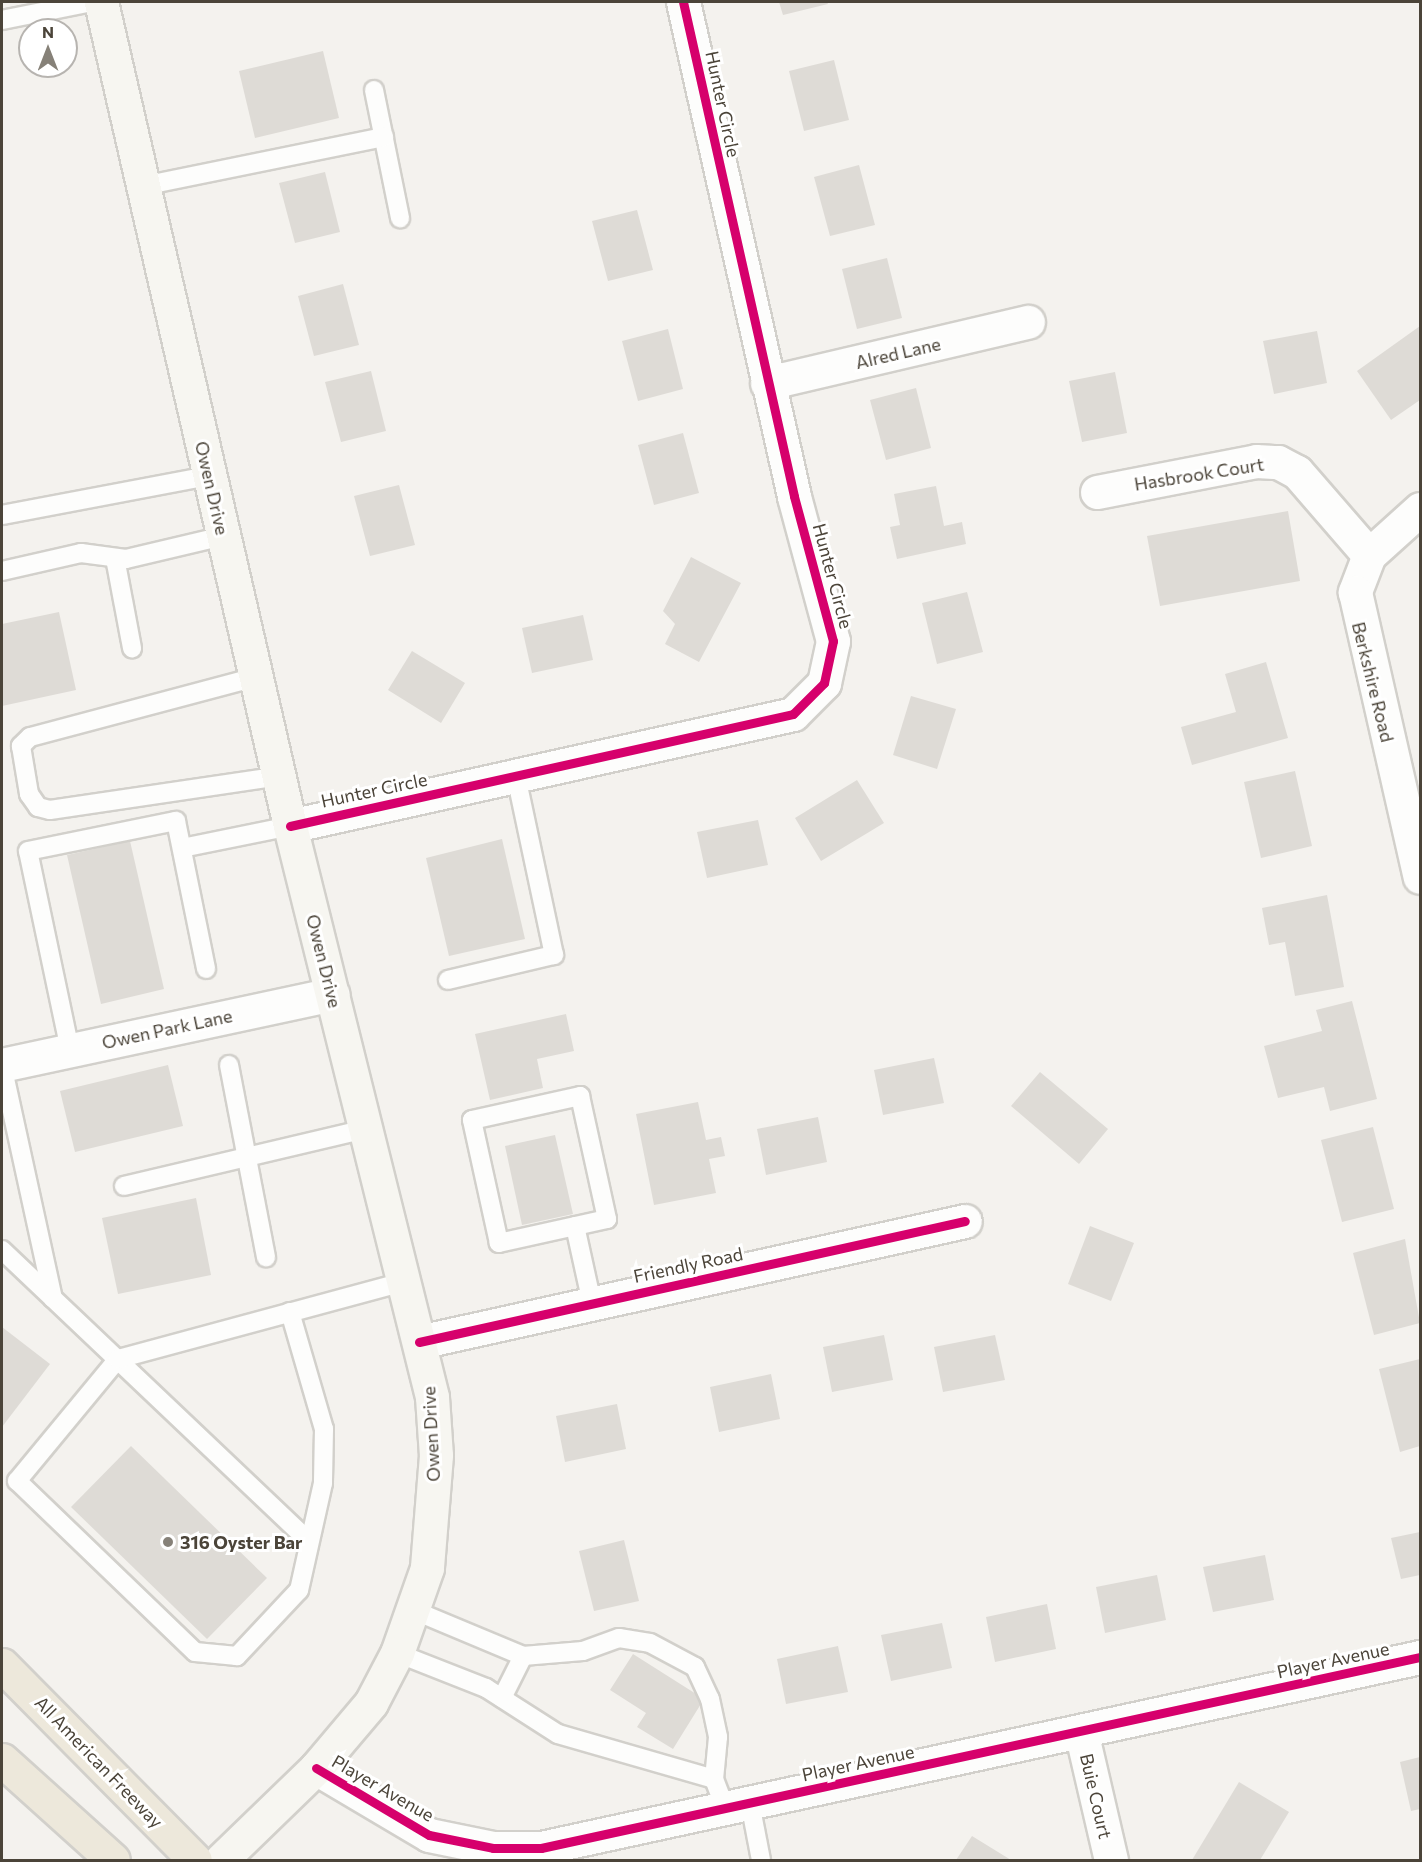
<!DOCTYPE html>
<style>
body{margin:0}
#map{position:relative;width:1422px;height:1862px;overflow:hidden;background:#f4f2ee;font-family:Commissioner,sans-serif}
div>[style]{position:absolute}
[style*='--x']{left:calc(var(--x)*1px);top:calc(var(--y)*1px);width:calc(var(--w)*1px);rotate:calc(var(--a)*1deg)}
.building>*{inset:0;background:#dedbd6}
.roads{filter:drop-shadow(2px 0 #d2d0cb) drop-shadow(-2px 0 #d2d0cb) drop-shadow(0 2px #d2d0cb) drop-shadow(0 -2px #d2d0cb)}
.service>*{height:18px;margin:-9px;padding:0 9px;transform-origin:9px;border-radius:9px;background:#fdfdfc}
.minor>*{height:33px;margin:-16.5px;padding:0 16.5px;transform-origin:16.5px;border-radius:16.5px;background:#fdfdfc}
.secondary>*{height:33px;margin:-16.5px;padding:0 16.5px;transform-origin:16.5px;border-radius:16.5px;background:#f7f6f1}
.motorway>*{height:33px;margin:-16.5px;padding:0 16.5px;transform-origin:16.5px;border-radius:16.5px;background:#ede8db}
.cycleway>*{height:9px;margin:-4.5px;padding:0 4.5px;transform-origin:4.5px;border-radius:4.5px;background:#d6006c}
.dots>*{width:16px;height:16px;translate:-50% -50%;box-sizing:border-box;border:3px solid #fff;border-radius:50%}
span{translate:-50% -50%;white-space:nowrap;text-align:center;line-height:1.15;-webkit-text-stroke:6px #fff;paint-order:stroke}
.street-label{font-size:18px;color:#4b4439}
.poi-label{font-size:18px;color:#4b4439;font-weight:700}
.left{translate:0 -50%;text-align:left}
.frame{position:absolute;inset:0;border:3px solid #4b4439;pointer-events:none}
.north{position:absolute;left:18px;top:18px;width:60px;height:60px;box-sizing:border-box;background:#fff;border:2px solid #b7b4b0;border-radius:50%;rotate:0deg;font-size:16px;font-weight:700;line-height:24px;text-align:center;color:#4b4439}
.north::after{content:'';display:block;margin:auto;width:21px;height:27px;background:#868178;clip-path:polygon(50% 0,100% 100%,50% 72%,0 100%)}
</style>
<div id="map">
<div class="building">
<i style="clip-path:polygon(779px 2px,827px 2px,828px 4px,783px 15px)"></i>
<i style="clip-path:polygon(323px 51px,339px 118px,255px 138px,239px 71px)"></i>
<i style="clip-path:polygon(834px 60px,849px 120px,804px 131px,789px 71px)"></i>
<i style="clip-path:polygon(859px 165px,875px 225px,830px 236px,814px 177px)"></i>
<i style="clip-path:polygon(325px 172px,340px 232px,295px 243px,279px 183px)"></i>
<i style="clip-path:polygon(637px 210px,653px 270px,608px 281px,592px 221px)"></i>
<i style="clip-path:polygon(887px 258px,902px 318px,857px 329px,842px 269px)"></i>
<i style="clip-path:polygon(343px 284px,359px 345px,314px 356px,298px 296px)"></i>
<i style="clip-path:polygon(1420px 326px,1420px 400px,1391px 420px,1357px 371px)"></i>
<i style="clip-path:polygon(668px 329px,683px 389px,638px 401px,622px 341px)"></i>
<i style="clip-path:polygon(1317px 331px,1327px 383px,1274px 394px,1263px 341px)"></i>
<i style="clip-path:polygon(371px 371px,386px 431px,341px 442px,325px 382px)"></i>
<i style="clip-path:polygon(1115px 372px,1127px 433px,1082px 442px,1069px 381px)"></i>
<i style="clip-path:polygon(916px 388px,931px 448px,886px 460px,870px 400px)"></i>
<i style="clip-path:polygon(683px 433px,699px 493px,654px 505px,638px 445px)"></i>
<i style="clip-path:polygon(399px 485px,415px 545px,370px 556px,354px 496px)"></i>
<i style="clip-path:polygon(936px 486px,944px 526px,962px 522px,966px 544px,897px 559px,890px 527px,900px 525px,894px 494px)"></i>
<i style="clip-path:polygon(1288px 511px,1300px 581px,1160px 606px,1147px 536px)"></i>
<i style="clip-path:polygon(691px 557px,741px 583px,699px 662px,665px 644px,675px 624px,663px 611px)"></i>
<i style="clip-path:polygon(967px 592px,983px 652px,937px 664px,922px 603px)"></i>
<i style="clip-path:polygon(59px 612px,76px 690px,2px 706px,2px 624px)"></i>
<i style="clip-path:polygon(583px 615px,593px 660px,532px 673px,522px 628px)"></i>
<i style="clip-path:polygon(412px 651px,465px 683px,441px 723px,388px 690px)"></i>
<i style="clip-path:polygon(1266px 662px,1288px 738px,1192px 765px,1181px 727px,1236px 712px,1225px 674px)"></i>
<i style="clip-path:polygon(911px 696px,956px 709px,937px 769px,893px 755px)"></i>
<i style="clip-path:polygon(1295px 771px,1312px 846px,1261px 858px,1244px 782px)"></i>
<i style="clip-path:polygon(857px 780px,884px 823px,821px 861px,795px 818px)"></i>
<i style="clip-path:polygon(758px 820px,768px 865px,707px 878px,697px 832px)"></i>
<i style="clip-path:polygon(502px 839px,525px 939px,449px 956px,426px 858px)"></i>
<i style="clip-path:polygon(130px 841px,164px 989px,101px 1004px,67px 855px)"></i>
<i style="clip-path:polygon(1327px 895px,1344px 987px,1295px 996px,1285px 942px,1269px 945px,1262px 908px)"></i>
<i style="clip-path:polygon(1352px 1001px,1377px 1099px,1330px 1111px,1324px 1087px,1278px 1098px,1264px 1046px,1322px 1031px,1316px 1010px)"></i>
<i style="clip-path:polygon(566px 1014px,574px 1051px,537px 1059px,543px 1088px,490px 1100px,475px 1034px)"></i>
<i style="clip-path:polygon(934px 1058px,944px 1103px,883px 1115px,874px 1070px)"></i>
<i style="clip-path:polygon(168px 1065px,183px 1126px,75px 1152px,60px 1091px)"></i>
<i style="clip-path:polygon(1040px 1072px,1108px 1129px,1079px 1164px,1011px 1106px)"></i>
<i style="clip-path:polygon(698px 1102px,706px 1140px,721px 1137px,725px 1156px,709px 1159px,716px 1193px,654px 1205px,636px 1114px)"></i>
<i style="clip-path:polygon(818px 1117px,827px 1162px,766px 1175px,757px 1129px)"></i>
<i style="clip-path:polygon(1373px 1127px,1394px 1209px,1342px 1222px,1321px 1140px)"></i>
<i style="clip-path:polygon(555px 1135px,573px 1214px,522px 1225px,505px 1146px)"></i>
<i style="clip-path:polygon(196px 1198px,211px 1275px,118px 1294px,102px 1218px)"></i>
<i style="clip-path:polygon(1090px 1226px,1134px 1243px,1111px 1301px,1068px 1284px)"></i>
<i style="clip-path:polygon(1405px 1239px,1420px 1323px,1374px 1335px,1353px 1253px)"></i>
<i style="clip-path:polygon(2px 1327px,50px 1364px,2px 1427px)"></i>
<i style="clip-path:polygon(884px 1335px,893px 1380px,832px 1392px,823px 1347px)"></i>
<i style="clip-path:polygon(995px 1335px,1005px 1380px,943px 1392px,934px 1347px)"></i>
<i style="clip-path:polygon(1420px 1359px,1420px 1446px,1400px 1452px,1379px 1369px)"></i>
<i style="clip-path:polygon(771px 1374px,780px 1419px,719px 1432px,710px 1387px)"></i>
<i style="clip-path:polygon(617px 1404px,626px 1449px,565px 1462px,556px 1416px)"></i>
<i style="clip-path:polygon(131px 1446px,267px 1578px,207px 1639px,71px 1507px)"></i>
<i style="clip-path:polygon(1420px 1532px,1420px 1575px,1401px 1579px,1391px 1538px)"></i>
<i style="clip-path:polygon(624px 1540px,639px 1601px,594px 1611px,579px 1551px)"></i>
<i style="clip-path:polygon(1265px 1555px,1274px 1600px,1213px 1612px,1203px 1567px)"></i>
<i style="clip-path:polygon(1157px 1575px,1166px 1620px,1105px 1633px,1096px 1587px)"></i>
<i style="clip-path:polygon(1047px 1604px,1056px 1649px,995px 1662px,986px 1617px)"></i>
<i style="clip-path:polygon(942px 1623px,952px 1668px,891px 1681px,881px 1635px)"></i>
<i style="clip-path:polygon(838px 1646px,848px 1692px,786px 1704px,777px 1659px)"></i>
<i style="clip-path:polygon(633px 1654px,704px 1699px,673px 1749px,637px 1727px,646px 1713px,610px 1690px)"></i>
<i style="clip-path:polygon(1420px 1757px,1420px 1809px,1411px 1811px,1400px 1762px)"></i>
<i style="clip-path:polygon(1239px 1782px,1289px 1812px,1260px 1860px,1192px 1860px)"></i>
<i style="clip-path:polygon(972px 1836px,1011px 1860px,956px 1860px)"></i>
</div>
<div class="roads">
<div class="service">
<i style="--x:2;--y:20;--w:92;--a:-11.3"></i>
<i style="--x:374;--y:90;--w:131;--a:78.5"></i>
<i style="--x:143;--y:186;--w:246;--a:-11.5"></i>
<i style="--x:2;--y:515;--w:211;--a:-10.7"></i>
<i style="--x:115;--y:558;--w:92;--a:79.3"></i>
<i style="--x:2;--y:571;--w:81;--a:-12.8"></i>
<i style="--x:81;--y:553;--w:45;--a:7.6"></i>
<i style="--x:126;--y:559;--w:100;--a:-13.3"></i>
<i style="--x:256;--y:677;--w:234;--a:165.1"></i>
<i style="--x:30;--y:737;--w:13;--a:135"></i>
<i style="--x:21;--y:746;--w:49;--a:80.5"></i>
<i style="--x:29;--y:794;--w:16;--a:55"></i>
<i style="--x:38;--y:807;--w:12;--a:14"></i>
<i style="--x:50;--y:810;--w:232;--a:-8.4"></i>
<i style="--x:182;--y:848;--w:110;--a:-11.5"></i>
<i style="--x:448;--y:980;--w:109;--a:-13.3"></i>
<i style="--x:554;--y:955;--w:183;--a:-102"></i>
<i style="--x:70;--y:1050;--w:203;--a:-101.9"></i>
<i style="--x:28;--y:851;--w:151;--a:-11.5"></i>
<i style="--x:176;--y:821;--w:151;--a:78.5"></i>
<i style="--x:2;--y:1065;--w:239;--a:77.7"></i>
<i style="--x:229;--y:1065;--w:196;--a:79.1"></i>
<i style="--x:580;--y:1096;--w:126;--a:77.6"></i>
<i style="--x:607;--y:1219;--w:111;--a:167.5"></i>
<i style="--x:499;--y:1243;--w:126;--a:-102.4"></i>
<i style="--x:472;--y:1120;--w:111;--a:-12.5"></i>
<i style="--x:124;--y:1186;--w:249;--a:-13.3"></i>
<i style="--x:575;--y:1226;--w:79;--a:77.6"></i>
<i style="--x:2;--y:1250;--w:422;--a:43.5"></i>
<i style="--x:290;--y:1312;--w:122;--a:73.8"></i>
<i style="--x:324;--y:1429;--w:54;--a:91.1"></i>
<i style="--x:323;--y:1483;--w:110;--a:102.6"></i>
<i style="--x:299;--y:1590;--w:91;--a:133.2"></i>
<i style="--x:237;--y:1656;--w:42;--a:-174.6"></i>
<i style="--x:195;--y:1652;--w:247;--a:-136.1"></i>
<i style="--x:17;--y:1481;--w:158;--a:-50.4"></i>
<i style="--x:118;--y:1359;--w:296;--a:-15.1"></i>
<i style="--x:413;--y:1610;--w:119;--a:22.7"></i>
<i style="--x:523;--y:1656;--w:60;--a:-4.8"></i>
<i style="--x:583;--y:1651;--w:38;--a:-20"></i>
<i style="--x:619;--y:1638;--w:31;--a:9"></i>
<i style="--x:650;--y:1643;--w:51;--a:28.1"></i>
<i style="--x:695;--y:1667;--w:35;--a:65"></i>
<i style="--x:710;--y:1699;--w:39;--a:78"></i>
<i style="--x:718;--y:1737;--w:42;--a:95.4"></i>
<i style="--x:397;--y:1653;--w:96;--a:21.5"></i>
<i style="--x:486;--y:1688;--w:85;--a:32.6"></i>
<i style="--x:558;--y:1734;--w:162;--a:16.1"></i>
<i style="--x:714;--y:1779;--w:31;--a:69"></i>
<i style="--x:502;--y:1698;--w:47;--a:-63.4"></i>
<i style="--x:750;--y:1803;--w:58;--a:79.1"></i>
</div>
<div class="minor">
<i style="--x:767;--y:383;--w:268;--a:-13.2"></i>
<i style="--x:1097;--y:492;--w:162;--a:-11"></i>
<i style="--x:1256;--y:461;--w:22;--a:3"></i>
<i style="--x:1278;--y:462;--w:21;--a:28"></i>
<i style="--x:1297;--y:472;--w:110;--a:49.1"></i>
<i style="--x:1420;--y:509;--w:69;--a:138"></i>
<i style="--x:1369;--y:555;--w:40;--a:111"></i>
<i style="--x:1355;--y:592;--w:292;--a:77.2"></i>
<i style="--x:290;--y:826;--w:515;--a:-12.55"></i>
<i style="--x:793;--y:714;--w:44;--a:-45"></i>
<i style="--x:824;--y:683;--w:43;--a:-77.9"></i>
<i style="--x:833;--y:641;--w:150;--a:-105.1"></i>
<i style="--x:794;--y:496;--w:506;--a:-102.66"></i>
<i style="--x:2;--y:1065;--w:338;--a:-12.1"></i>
<i style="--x:419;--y:1342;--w:559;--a:-12.5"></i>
<i style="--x:1081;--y:1731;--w:132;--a:76.9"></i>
<i style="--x:316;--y:1768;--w:131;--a:30.7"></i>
<i style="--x:429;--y:1835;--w:65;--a:11.5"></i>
<i style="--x:493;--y:1848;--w:48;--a:0"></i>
<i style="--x:541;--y:1848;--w:900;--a:-12.26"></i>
</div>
<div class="secondary">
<i style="--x:101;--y:2;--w:845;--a:77.08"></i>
<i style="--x:290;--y:826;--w:588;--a:76.03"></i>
<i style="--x:432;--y:1397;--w:58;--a:86.1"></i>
<i style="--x:436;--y:1455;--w:113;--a:94.6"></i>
<i style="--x:427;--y:1568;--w:90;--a:109.4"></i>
<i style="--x:397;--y:1653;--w:56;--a:117.5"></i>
<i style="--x:371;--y:1703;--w:85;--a:130.2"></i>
<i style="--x:316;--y:1768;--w:132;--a:135.9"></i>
</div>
<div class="motorway">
<i style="--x:2;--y:1665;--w:274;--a:45.3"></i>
<i style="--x:2;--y:1760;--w:149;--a:42"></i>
</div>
</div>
<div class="cycleway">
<i style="--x:290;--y:826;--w:515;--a:-12.55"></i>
<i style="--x:793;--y:714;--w:44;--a:-45"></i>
<i style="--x:824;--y:683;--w:43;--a:-77.9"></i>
<i style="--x:833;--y:641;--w:150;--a:-105.1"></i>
<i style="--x:794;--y:496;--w:506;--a:-102.66"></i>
<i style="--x:419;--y:1342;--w:559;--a:-12.5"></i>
<i style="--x:316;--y:1768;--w:131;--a:30.7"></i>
<i style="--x:429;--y:1835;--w:65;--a:11.5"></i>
<i style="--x:493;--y:1848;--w:48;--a:0"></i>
<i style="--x:541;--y:1848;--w:900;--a:-12.26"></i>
</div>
<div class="dots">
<i style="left:168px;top:1542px;background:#868178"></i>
</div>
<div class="street-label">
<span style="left:723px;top:104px;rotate:78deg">Hunter Circle</span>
<span style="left:898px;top:353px;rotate:-13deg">Alred Lane</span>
<span style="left:1199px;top:474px;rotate:-9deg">Hasbrook Court</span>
<span style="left:212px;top:488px;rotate:77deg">Owen Drive</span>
<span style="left:833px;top:576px;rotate:75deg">Hunter Circle</span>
<span style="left:1373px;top:682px;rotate:76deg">Berkshire Road</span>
<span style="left:374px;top:790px;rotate:-12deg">Hunter Circle</span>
<span style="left:324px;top:961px;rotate:76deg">Owen Drive</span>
<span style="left:167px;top:1029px;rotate:-12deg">Owen Park Lane</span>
<span style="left:688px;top:1265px;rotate:-12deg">Friendly Road</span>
<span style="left:431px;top:1434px;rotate:-93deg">Owen Drive</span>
<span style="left:1333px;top:1660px;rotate:-12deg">Player Avenue</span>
<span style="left:99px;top:1762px;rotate:46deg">All American Freeway</span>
<span style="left:858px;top:1763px;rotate:-12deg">Player Avenue</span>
<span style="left:383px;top:1788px;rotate:30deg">Player Avenue</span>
<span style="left:1096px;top:1796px;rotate:77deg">Buie Court</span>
</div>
<div class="poi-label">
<span class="left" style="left:180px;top:1542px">316 Oyster Bar</span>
</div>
<div class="frame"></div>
<div class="north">N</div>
</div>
